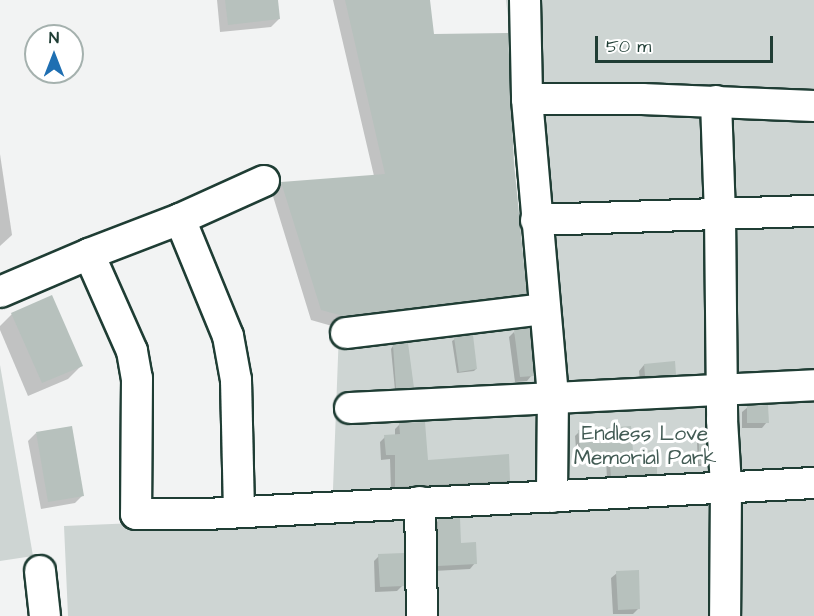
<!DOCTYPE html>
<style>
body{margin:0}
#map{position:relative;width:814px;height:616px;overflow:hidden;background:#f2f3f3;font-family:"Architects Daughter",sans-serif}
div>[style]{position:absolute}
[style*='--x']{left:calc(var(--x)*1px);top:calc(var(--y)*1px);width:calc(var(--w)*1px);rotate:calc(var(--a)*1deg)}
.green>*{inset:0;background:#ced5d3}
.shadow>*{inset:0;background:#0003}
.building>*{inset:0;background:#b7c1bd}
.roads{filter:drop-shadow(2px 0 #1f3d34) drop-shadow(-2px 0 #1f3d34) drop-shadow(0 2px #1f3d34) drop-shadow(0 -2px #1f3d34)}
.minor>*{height:30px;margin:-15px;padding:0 15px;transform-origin:15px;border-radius:15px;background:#fff}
span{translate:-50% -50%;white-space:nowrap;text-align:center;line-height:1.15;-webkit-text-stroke:6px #fff;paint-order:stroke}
.park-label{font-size:21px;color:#425b54}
.north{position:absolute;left:24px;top:24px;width:60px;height:60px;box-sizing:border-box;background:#fff;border:2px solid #a5b1ae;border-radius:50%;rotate:0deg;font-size:16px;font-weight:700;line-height:24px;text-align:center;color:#1f3d34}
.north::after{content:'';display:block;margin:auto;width:21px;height:27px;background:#1f6fb2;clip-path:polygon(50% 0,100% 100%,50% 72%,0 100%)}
.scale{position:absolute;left:595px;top:36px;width:178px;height:27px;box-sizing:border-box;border:3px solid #1f3d34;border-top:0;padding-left:8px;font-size:18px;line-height:21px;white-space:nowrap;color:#1f3d34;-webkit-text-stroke:4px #fff;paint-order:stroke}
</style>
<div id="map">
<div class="green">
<i style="clip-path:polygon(506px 0,814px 0,814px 616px,68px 616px,64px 526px,332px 515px,339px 331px,542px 311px)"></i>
<i style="clip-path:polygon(0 365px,33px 556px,0 561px)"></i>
</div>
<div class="shadow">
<i style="clip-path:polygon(217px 0,277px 0,279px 19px,271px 27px,220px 32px)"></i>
<i style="clip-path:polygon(333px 0,429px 0,432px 35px,512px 163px,525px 293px,515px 303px,332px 326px,311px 320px,272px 193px,282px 183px,374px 176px)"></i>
<i style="clip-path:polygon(0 154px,12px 235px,0 246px)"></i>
<i style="clip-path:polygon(12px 314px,81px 366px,68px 379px,28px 396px,0 330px,0 326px)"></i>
<i style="clip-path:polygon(514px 332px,532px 375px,527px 381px,515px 382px,509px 337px)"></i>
<i style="clip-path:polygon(455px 339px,476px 369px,474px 371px,457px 373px,452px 341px)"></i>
<i style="clip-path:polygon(393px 346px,413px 387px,410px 389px,395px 390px,391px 349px)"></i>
<i style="clip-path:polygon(644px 365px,675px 374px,670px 379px,640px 381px,639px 371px)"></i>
<i style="clip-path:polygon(748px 407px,767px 422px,762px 428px,742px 428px,742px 412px)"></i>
<i style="clip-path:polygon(400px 424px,427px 462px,508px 481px,503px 486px,391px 491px,390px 459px,381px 460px,380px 442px,385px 437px,395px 436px,395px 429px)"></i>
<i style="clip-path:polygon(579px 432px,656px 473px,651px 477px,607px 480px,606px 458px,577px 460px,575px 436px)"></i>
<i style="clip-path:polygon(36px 433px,83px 495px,75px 503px,41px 509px,28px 441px)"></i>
<i style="clip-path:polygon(699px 441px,706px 464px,704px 466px,698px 466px,697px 443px)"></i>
<i style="clip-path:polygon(438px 521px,475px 563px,470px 569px,434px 571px,433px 526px)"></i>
<i style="clip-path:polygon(379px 556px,403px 585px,397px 591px,375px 592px,374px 561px)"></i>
<i style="clip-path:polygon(617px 573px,639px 608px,633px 614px,613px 614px,611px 578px)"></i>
</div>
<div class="building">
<i style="clip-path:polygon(225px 0,278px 0,280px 19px,228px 25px)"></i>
<i style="clip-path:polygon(345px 0,430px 0,434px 34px,508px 33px,514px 163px,527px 294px,343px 316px,321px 310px,281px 182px,385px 174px)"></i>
<i style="clip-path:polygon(52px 295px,83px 366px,42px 383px,11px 313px)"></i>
<i style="clip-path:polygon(530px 328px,534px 376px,520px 377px,514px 330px)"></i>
<i style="clip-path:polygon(473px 335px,477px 369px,459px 372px,454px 337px)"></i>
<i style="clip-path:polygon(408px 343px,414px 388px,396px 388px,393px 345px)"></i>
<i style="clip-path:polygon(675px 361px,676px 375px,645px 376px,644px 364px)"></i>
<i style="clip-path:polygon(768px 405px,769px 423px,747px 423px,747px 406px)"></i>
<i style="clip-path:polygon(425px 422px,428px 460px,509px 454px,510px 481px,395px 487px,395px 455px,386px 455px,384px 435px,400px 434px,399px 423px)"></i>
<i style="clip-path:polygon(72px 426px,84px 496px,48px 502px,36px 432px)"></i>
<i style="clip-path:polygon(631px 426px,633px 451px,657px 450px,657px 474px,611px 476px,609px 454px,581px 457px,578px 430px)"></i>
<i style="clip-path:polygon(699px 439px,706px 439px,707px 464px,699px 464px)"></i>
<i style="clip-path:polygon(460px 518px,461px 543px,476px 542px,477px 564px,438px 566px,438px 519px)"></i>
<i style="clip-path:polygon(404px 553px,404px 586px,380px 587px,378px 554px)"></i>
<i style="clip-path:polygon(639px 570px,640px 609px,618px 610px,616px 571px)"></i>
</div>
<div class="roads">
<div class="minor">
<i style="--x:525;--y:0;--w:99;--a:88.8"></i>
<i style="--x:527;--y:99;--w:298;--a:85"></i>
<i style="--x:553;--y:396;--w:101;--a:90.6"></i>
<i style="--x:527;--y:99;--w:115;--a:0"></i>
<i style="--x:642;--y:99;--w:172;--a:2.3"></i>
<i style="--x:716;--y:101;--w:114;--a:88"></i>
<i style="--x:720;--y:215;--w:205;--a:89.4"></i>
<i style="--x:722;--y:420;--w:66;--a:86.5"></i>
<i style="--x:726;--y:486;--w:130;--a:90.4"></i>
<i style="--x:264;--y:181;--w:92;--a:155.7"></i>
<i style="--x:180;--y:219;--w:97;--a:159"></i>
<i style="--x:89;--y:254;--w:106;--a:66.1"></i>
<i style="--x:132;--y:351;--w:27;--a:80"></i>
<i style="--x:137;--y:378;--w:136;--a:90.4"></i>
<i style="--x:136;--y:514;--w:70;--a:0"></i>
<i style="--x:206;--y:514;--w:609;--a:-2.92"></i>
<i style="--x:180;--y:219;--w:126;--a:67.7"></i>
<i style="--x:228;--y:336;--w:45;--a:79.7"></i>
<i style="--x:236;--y:380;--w:132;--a:88.7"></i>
<i style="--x:536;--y:220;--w:278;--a:-1.9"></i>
<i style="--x:0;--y:292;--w:97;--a:-23.1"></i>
<i style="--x:346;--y:333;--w:200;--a:-6.9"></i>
<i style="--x:350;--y:408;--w:465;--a:-2.8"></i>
<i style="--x:420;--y:502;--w:114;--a:89"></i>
<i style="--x:40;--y:571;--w:45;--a:83.7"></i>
</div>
</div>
<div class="park-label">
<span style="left:645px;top:446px">Endless Love<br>Memorial Park</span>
</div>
<div class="north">N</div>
<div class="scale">50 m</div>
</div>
